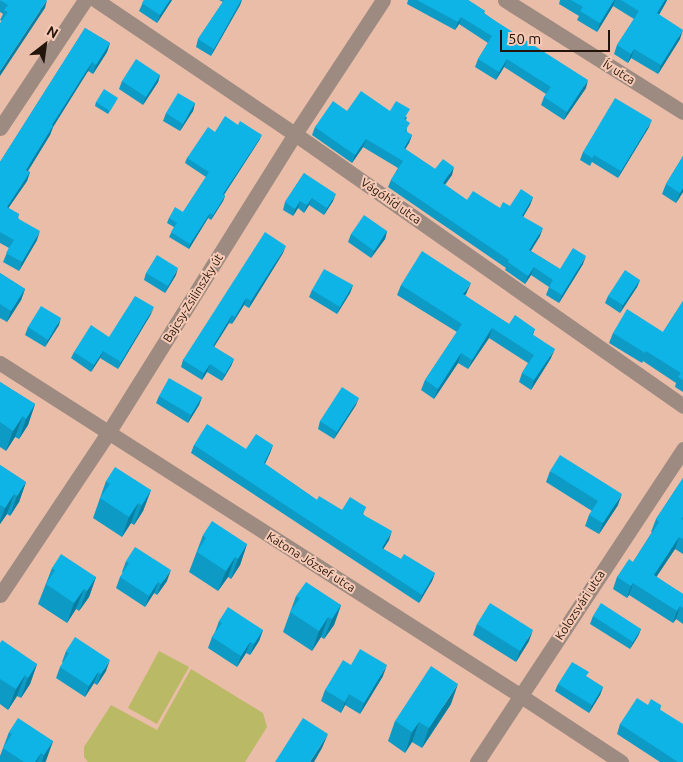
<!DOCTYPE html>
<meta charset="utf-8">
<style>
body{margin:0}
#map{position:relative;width:683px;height:762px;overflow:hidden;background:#e9bda8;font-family:Ubuntu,sans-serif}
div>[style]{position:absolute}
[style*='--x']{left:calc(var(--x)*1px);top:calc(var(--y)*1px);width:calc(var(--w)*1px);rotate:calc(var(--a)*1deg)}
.green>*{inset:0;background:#bab965}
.minor>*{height:15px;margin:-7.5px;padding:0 7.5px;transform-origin:7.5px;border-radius:7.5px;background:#9d8a81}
.wall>*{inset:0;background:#0d9bc6}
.shaded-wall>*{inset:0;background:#0a7ea1}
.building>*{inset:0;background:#0fb4e6}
span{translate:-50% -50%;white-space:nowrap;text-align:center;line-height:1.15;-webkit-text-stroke:4px #f6cab5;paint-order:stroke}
.street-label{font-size:12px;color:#23140c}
.north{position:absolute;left:20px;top:20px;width:50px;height:50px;-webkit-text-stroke:4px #f6cab5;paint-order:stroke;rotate:30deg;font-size:14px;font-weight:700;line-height:20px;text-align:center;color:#23140c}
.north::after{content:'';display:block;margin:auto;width:18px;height:22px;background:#23140c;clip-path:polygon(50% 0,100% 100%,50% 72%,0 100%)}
.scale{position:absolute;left:500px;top:30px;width:110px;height:22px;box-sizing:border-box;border:2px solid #23140c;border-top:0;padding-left:6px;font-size:15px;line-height:18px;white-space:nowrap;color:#23140c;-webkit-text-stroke:4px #f6cab5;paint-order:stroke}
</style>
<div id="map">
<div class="green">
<i style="clip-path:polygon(159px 651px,189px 667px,157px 724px,128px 708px)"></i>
<i style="clip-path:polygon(191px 669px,263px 713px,267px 727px,245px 762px,88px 762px,84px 757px,84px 747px,111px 705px,157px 730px)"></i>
</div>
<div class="minor">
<i style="--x:96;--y:0;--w:240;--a:34"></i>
<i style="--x:295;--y:134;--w:474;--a:35"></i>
<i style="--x:505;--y:0;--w:210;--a:32.2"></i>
<i style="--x:0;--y:128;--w:154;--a:-56.4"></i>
<i style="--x:0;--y:363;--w:618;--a:32.58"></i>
<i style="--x:521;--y:696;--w:120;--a:33.4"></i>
<i style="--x:0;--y:595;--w:195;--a:-56.3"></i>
<i style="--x:108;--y:433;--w:353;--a:-58"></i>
<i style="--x:295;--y:134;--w:160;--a:-56.7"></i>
<i style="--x:477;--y:762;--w:375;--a:-56.6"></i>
</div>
<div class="wall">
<i style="clip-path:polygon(0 0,45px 8px,2px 21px,0 20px,3px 14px,0 12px)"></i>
<i style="clip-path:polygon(144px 0,172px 0,157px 23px,139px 11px)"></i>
<i style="clip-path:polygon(219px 0,242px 0,240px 5px,211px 56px,196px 47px,198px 39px,223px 2px)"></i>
<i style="clip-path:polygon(408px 0,468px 0,485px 11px,484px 13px,586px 88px,564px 120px,541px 105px,544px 97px,546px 94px,504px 67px,496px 80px,475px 67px,478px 59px,488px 43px,459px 24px,455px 30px,407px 4px)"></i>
<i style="clip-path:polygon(560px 0,667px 0,665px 4px,659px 15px,680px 39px,658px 74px,631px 58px,628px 63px,614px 54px,617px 45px,634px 19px,613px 6px,597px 32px,577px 20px,579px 16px,559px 4px)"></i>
<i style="clip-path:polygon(85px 28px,110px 43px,107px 52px,93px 74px,88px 71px,53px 127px,50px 135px,28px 171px,30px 172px,27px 181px,8px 208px,19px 214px,18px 218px,37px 240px,19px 271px,3px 262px,9px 248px,0 243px,0 162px)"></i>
<i style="clip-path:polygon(160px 75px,158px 82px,143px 105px,119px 89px,122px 81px)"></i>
<i style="clip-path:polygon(116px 101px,108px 114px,95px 106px,96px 102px)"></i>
<i style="clip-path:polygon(195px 103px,193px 111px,180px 131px,163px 121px,166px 113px)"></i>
<i style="clip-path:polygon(347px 111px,390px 111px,407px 117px,406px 120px,407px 132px,412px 135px,409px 143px,405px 149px,435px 169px,452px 175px,445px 185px,467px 200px,500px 208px,510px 206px,533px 197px,530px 205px,523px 217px,540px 236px,531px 251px,560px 269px,583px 264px,559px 303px,546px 295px,549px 287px,531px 275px,525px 284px,505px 270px,506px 268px,388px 187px,391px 180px,398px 168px,363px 147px,352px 163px,312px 135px,315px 127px)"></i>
<i style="clip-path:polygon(649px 127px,618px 178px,592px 162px,590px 166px,580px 160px,583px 152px)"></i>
<i style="clip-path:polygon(215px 132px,260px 139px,224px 195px,225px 196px,223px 201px,211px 220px,208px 218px,189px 249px,169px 237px,174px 227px,167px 223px,169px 218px,183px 212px,206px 177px,185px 163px,187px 158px)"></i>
<i style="clip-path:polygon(683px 156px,683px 192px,676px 203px,662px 194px,666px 184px)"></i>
<i style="clip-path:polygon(304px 173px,333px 201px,324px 215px,309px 205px,304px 213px,298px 208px,293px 216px,283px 210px,285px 202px)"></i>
<i style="clip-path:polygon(387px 231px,385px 239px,371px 258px,348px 242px,351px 234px)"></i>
<i style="clip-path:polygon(283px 253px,249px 308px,244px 305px,232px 324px,229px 323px,214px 347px,234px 359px,231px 366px,222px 381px,207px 372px,202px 380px,181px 367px,183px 360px)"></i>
<i style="clip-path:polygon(0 273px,25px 289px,21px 300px,7px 322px,0 318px)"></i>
<i style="clip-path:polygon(146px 273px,176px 275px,165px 293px,144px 280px)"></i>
<i style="clip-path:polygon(640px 280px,637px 287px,620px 313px,605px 303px,608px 296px)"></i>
<i style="clip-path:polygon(353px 285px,350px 293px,337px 314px,309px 297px,312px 290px)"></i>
<i style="clip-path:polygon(401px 285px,467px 292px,465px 296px,509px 324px,535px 329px,533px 335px,551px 358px,531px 390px,519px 382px,522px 373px,528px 363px,489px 338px,468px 369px,458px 363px,434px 399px,421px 390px,425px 380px,457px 332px,397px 295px)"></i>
<i style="clip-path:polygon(683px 301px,683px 392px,675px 387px,676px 383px,643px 361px,642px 363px,609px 343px,613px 333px,663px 332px)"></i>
<i style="clip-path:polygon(151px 314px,118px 369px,100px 358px,91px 372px,71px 358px,74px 352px,109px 337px)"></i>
<i style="clip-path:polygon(59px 325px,45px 347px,25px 335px,28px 327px)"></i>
<i style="clip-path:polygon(0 382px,35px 404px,28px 425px,19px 439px,15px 437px,6px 451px,0 447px)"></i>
<i style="clip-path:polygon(159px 396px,202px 397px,199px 405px,188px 423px,156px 403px)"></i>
<i style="clip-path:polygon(356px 405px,334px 439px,318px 429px,320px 421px)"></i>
<i style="clip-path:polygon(194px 445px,246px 449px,273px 445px,270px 453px,265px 464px,317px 500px,342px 510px,366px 507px,363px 514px,389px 540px,383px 549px,401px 559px,435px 573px,432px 581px,419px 603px,191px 453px)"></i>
<i style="clip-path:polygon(0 465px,26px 482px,19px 502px,10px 516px,7px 514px,0 524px)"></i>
<i style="clip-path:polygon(550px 471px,618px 505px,599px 534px,585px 526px,589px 515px,592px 511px,546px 482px)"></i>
<i style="clip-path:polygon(683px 478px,683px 554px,675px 549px,656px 577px,683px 594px,683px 624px,676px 619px,673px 623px,629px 595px,627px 598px,613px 589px,617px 577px,633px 562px,652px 532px,651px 532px,656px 519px)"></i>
<i style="clip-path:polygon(106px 481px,151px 490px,143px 511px,134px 525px,131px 523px,122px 537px,93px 518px)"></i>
<i style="clip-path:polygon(203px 535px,247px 544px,240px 565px,231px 579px,228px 577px,218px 591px,189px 572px)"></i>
<i style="clip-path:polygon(126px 561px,167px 581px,157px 595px,154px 593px,145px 607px,116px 588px,120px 577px,123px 573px,122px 572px)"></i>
<i style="clip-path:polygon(52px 568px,96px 577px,89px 597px,79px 611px,76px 609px,67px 623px,38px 604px)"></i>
<i style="clip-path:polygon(296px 596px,341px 605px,334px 625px,324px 639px,321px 637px,312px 651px,283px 632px)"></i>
<i style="clip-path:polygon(593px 616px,641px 629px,638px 636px,630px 649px,590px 624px)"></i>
<i style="clip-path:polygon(219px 621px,263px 630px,259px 641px,250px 655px,246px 653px,237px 667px,208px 648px,212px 637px,215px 632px)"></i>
<i style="clip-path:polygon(477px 624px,529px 641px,516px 662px,473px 635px)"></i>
<i style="clip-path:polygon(0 643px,37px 664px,30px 684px,21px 698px,17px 696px,8px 710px,0 704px)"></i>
<i style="clip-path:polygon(66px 651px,106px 671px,97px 685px,94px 683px,85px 697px,56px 678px,60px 667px,63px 663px,62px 662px)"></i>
<i style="clip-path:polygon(351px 665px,383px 676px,360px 714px,345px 705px,341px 713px,321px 701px,325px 690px)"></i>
<i style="clip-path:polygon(587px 677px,603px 687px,600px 695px,589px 713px,555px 691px,558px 684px)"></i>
<i style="clip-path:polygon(451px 704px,422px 748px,412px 742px,405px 753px,388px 741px,395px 721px)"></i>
<i style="clip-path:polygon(648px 705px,661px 705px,660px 710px,683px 762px,660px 762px,617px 734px,620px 724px)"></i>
<i style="clip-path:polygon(9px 732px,53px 741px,45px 762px,0 762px,0 756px)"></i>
</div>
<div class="shaded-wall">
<i style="clip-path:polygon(47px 0,45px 8px,0 76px,0 71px)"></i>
<i style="clip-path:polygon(170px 0,172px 0,157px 23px,160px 15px)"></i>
<i style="clip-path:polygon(242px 0,240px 5px,211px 56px,214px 49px)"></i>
<i style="clip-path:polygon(614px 0,615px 0,613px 6px,597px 32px,600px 23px)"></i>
<i style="clip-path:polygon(665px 0,667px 0,665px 4px,654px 23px,657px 13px)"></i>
<i style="clip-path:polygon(461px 17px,459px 24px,455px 30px,458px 22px)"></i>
<i style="clip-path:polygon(683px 30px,680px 39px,658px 74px,661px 65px)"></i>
<i style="clip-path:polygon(110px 43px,107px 52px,93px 74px,96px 65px)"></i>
<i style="clip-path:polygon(634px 49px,631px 58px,628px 63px,631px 54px)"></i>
<i style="clip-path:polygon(507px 59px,504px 67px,496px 80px,499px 72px)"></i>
<i style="clip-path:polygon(92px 62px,88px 71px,53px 127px,50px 135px,23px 179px,26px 170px,52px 125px)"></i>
<i style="clip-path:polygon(160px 75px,158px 82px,143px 105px,146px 97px)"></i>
<i style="clip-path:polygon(588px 80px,586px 88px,564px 120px,567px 112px)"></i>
<i style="clip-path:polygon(195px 103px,193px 111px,180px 131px,183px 124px)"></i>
<i style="clip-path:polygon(652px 120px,649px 127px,618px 178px,621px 171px)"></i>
<i style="clip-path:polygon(262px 135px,260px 139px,221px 199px,223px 194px)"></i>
<i style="clip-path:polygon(412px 135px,409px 143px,401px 156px,404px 148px)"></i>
<i style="clip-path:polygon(366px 139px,363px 147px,352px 163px,355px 155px)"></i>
<i style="clip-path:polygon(454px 167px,452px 175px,440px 191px,443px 183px)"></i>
<i style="clip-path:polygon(30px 172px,27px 181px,3px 216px,7px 207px)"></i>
<i style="clip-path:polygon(683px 188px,683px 192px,676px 203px,680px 193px)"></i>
<i style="clip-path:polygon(336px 194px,333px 201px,324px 215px,327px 208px)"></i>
<i style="clip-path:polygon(225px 196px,223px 201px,211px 220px,213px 215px)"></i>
<i style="clip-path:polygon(533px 197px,530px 205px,519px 224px,522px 216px)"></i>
<i style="clip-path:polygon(312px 198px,309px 205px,304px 213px,307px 205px)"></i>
<i style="clip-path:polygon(300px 201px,298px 208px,293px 216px,295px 209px)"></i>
<i style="clip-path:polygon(210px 213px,208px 218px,189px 249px,190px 244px)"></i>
<i style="clip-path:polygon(543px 228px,540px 236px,526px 258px,529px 250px)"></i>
<i style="clip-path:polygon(40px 231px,37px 240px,19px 271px,22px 262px)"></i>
<i style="clip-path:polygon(387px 231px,385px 239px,371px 258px,374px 251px)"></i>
<i style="clip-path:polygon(286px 246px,283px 253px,249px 308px,251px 301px)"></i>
<i style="clip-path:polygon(586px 256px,583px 264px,559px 303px,562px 295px)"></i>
<i style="clip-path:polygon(534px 267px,531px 275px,525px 284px,528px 276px)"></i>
<i style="clip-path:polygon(178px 268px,176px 275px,165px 293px,168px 286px)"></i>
<i style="clip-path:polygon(640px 280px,637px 287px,620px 313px,623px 305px)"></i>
<i style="clip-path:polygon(471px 283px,467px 292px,460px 304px,463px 294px)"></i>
<i style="clip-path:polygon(353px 285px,350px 293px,337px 314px,340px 307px)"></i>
<i style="clip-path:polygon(25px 289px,21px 300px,7px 322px,11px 311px)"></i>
<i style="clip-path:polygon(246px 298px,244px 305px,232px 324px,235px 317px)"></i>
<i style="clip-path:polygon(154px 307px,151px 314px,118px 369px,121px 362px)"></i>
<i style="clip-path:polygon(232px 315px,229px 323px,210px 353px,213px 346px)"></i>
<i style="clip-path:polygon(61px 318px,59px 325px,45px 347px,48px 340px)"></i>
<i style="clip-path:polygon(492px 328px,489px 338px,468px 369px,472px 360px)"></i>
<i style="clip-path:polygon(555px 349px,551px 358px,531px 390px,534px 380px)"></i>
<i style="clip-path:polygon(103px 351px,100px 358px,91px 372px,94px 365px)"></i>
<i style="clip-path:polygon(461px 353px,458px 363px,434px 399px,438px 389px)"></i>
<i style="clip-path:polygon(234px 359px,231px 366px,222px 381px,225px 374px)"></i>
<i style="clip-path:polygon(210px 364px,207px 372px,202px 380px,204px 373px)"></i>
<i style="clip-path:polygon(202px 397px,199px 405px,188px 423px,191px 415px)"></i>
<i style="clip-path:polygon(359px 398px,356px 405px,334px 439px,337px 432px)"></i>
<i style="clip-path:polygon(35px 404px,28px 425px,19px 439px,26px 419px)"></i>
<i style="clip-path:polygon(23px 416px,15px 437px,6px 451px,13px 431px)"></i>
<i style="clip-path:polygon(273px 445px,270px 453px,261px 472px,264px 463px)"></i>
<i style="clip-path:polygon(26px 482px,19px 502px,10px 516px,17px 496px)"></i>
<i style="clip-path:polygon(151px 490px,143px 511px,134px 525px,142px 505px)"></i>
<i style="clip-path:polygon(14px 494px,7px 514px,0 524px,0 521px,5px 508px)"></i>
<i style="clip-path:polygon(622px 494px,618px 505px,599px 534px,603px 523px)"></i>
<i style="clip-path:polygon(138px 503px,131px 523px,122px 537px,129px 517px)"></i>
<i style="clip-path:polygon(392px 531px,389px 540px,379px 556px,382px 548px)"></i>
<i style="clip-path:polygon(679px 537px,675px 549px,649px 588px,654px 575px)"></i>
<i style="clip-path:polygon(247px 544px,240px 565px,231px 579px,238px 559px)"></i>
<i style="clip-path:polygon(235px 557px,228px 577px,218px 591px,226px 571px)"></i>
<i style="clip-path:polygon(171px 570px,167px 581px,157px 595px,161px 584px)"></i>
<i style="clip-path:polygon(435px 573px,432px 581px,419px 603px,422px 595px)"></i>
<i style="clip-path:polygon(96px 577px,89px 597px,79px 611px,87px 591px)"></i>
<i style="clip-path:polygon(158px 582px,154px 593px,145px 607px,149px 596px)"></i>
<i style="clip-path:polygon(633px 583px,629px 595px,627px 598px,631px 586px)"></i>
<i style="clip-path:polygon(84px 589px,76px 609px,67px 623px,74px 603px)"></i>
<i style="clip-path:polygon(341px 605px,334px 625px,324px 639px,332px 619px)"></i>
<i style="clip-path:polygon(680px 606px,676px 619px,673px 623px,677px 611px)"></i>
<i style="clip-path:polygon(328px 617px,321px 637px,312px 651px,319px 631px)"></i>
<i style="clip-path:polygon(641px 629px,638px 636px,630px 649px,633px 642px)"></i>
<i style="clip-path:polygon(263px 630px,259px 641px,250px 655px,254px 644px)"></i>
<i style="clip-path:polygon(533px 630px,529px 641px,516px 662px,520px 651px)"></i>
<i style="clip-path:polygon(250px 642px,246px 653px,237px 667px,241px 656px)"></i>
<i style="clip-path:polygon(110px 660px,106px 671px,97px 685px,101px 674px)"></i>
<i style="clip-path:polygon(37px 664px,30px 684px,21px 698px,28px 678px)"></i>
<i style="clip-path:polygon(387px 665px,383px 676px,360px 714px,364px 703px)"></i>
<i style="clip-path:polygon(98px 672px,94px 683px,85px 697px,89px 686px)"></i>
<i style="clip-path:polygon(25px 675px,17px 696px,8px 710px,16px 689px)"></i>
<i style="clip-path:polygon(458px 684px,451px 704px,422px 748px,429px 728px)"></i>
<i style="clip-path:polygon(603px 687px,600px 695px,589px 713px,592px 705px)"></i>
<i style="clip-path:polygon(349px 694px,345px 705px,341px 713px,345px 702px)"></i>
<i style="clip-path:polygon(419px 722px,412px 742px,405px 753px,412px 732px)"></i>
<i style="clip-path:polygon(328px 734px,322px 748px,314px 762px,310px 762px)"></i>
<i style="clip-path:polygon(53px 741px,46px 761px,45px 762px,42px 762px,44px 755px)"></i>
<i style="clip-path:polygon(41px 753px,37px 762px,35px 762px)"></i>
</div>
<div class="building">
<i style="clip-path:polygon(0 0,47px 0,0 71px,0 23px,8px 12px,4px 10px,8px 5px)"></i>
<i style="clip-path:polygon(144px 0,170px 0,160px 15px,142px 3px)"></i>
<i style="clip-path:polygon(224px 0,241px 0,214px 49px,198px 39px)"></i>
<i style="clip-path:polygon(417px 0,468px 0,485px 11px,483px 13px,588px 80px,567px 112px,544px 97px,551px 87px,507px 59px,499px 72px,478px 59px,492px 36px,461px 17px,458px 22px)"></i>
<i style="clip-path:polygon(571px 0,614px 0,600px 23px,580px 11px,583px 7px)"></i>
<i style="clip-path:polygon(621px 0,665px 0,657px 13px,683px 30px,661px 65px,634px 49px,631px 54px,617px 45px,639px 11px)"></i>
<i style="clip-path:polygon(85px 28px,110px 43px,96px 65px,92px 62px,52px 125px,53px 126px,26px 170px,30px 172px,7px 207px,19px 214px,17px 218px,40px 231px,22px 262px,6px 253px,14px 240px,0 232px,0 162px)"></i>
<i style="clip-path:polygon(136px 59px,160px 75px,146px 97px,122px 81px)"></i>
<i style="clip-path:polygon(104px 89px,118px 98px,110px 111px,96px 102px)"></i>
<i style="clip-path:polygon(361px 91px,390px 111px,396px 101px,410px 109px,404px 119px,410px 123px,405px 131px,412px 135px,404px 148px,435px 169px,443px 159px,454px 167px,443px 183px,467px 200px,473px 191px,500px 208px,503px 202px,510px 206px,521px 189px,533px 197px,522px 216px,543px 228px,529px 250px,560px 269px,573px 248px,586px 256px,562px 295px,549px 287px,553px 280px,534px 267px,528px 276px,508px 262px,509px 260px,391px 180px,403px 161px,366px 139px,355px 155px,315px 127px,333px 101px,347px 111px)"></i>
<i style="clip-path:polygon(178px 93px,195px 103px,183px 124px,166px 113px)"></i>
<i style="clip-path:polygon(615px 98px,652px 120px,621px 171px,594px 155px,592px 158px,583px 152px)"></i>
<i style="clip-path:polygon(225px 116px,238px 125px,240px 121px,262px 135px,223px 194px,225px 196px,213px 215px,210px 213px,190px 244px,171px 232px,177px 223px,169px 218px,175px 207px,183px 212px,209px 172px,187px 158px,208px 127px,215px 132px)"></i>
<i style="clip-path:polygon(683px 156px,683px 188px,680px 193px,666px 184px)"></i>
<i style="clip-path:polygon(304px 173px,336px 194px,327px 208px,312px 198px,307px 205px,300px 201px,295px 209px,285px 202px)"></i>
<i style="clip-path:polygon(364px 215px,387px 231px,374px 251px,351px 234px)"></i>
<i style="clip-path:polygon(265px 232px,286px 246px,251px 301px,246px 298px,235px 317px,232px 315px,213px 346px,234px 359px,225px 374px,210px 364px,204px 373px,183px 360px)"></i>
<i style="clip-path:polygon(422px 251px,471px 283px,463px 294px,509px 324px,515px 315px,535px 329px,532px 334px,555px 349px,534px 380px,522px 373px,534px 355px,492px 328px,472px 360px,461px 353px,438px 389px,425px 380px,462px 324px,401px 285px)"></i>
<i style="clip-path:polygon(157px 255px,178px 268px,168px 286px,146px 273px)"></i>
<i style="clip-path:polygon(324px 269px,353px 285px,340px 307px,312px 290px)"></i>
<i style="clip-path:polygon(625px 270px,640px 280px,623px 305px,608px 296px)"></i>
<i style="clip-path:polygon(0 273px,25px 289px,11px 311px,0 304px)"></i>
<i style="clip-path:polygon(135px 296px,154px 307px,121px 362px,103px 351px,94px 365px,74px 352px,91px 325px,109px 337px)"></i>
<i style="clip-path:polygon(683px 301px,683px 380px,678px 377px,681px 373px,646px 351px,645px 353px,613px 333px,627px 309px,663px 332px)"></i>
<i style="clip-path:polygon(41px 306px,61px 318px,48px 340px,28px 327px)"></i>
<i style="clip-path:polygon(169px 378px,202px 397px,191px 415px,159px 396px)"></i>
<i style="clip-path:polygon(0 382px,35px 404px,26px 419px,23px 416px,13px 431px,0 422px)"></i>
<i style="clip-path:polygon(342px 387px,359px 398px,337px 432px,320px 421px)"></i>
<i style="clip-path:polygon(207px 424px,246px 449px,256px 434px,273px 445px,264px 463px,317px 500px,319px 496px,342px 510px,350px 497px,366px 507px,362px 514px,392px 531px,382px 548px,401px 559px,404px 554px,435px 573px,422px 595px,194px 445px)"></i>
<i style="clip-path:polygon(560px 455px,622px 494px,603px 523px,589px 515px,598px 501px,550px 471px)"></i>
<i style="clip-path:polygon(0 465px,26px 482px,17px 496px,14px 494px,5px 508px,0 505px)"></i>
<i style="clip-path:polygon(115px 467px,151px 490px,142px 505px,138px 503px,129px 517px,100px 498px,110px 484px,106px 481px)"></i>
<i style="clip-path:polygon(683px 478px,683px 517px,681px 519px,683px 520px,683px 539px,679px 537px,654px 575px,683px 594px,683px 608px,680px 606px,677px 611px,633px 583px,631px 586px,617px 577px,629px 559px,633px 562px,659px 522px,656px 519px)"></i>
<i style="clip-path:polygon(212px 521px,247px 544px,238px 559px,235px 557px,226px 571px,197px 552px,206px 538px,203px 535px)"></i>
<i style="clip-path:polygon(135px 547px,171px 570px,161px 584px,158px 582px,149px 596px,120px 577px,129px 563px,126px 561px)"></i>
<i style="clip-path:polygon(61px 554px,96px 577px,87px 591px,84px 589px,74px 603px,46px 584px,55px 570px,52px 568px)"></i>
<i style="clip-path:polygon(306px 582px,341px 605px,332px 619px,328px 617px,319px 631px,290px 612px,300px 598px,296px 596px)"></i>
<i style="clip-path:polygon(490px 603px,533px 630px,520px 651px,477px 624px)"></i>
<i style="clip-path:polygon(601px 603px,641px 629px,633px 642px,593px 616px)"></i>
<i style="clip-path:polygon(228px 607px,263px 630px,254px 644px,250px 642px,241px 656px,212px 637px,222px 623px,219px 621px)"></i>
<i style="clip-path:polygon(75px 637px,110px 660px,101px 674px,98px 672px,89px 686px,60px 667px,69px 653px,66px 651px)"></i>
<i style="clip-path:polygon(2px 640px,37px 664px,28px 678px,25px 675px,16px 689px,0 679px,0 643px)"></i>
<i style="clip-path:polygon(360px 649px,387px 665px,364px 703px,349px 694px,345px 702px,325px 690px,343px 660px,351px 665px)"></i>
<i style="clip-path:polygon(572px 662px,589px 672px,586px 676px,603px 687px,592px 705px,558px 684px)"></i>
<i style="clip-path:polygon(431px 666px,458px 684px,429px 728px,419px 722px,412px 732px,395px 721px)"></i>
<i style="clip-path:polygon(637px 698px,648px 705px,651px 699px,661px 705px,659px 709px,683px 724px,683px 762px,678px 762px,620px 724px)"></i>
<i style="clip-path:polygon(18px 718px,53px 741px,44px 755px,41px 753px,35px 762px,24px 762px,3px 748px,12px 734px,9px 732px)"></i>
<i style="clip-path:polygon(303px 718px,328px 734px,310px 762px,275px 762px)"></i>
</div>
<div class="street-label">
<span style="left:619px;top:72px;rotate:32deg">Ív utca</span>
<span style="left:391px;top:201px;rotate:35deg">Vágóhíd utca</span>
<span style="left:193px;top:298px;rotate:-58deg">Bajcsy-Zsilinszky út</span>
<span style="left:311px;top:562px;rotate:32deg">Katona József utca</span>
<span style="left:580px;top:605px;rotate:-57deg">Kolozsvári utca</span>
</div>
<div class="north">N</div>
<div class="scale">50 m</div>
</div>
